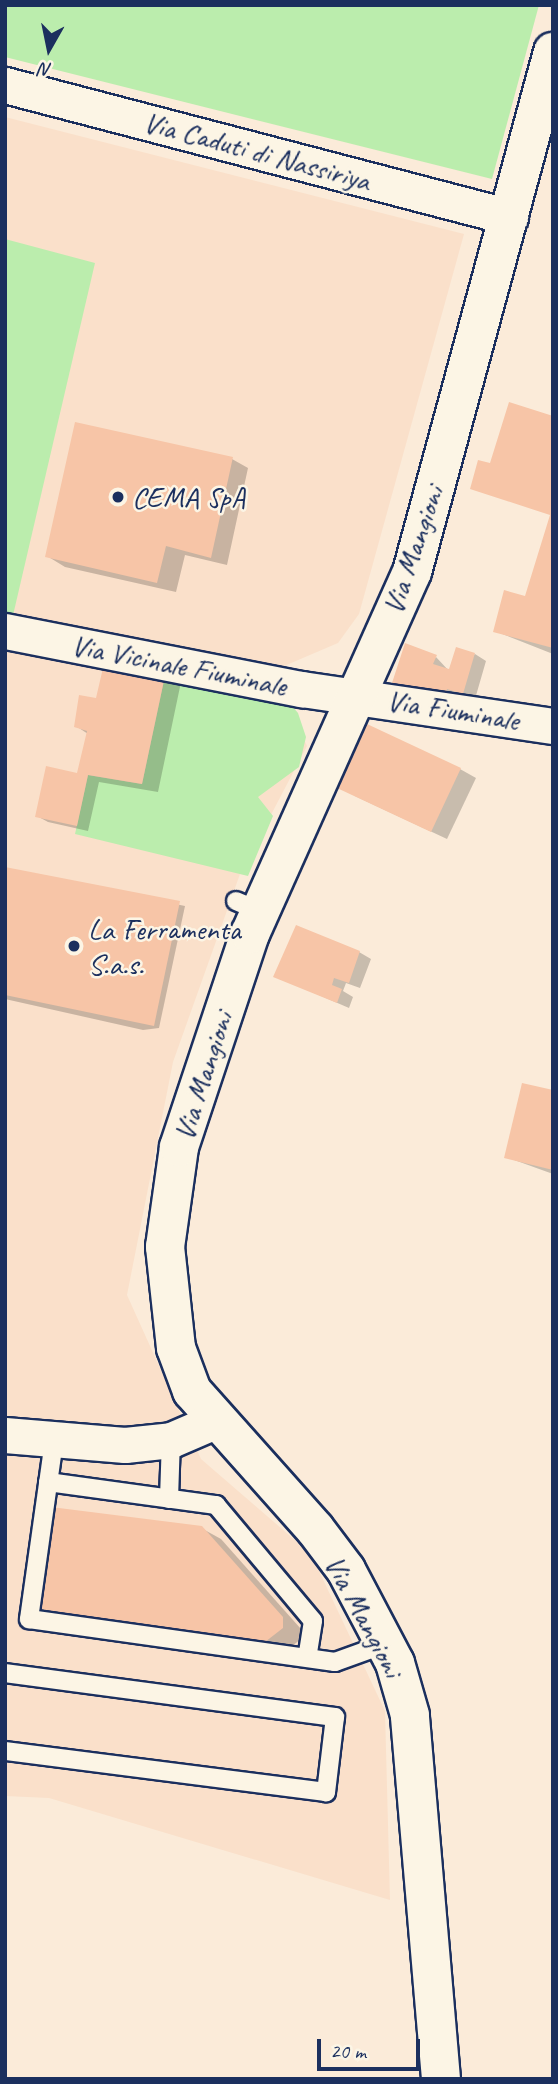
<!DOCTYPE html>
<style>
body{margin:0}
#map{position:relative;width:558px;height:2084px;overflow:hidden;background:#fbebd9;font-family:Caveat,sans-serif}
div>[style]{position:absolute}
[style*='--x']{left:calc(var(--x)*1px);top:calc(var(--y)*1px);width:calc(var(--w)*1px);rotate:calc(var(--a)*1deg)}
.built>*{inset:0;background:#fae0ca}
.green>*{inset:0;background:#bbedad}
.shadow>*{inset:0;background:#0003}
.building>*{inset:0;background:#f7c5a7}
.roads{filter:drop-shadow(2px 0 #1b2f5e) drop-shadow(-2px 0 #1b2f5e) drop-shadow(0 2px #1b2f5e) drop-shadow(0 -2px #1b2f5e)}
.lane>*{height:18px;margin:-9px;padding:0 9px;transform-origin:9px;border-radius:9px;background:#fcf5e5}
.street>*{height:35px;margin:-17.5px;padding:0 17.5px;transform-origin:17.5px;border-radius:17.5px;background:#fcf5e5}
.secondary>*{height:38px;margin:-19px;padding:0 19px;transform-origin:19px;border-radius:19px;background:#fcf5e5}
.dots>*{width:19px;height:19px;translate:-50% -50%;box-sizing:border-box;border:4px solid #fcf5e5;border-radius:50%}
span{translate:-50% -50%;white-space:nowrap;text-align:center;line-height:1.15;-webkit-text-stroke:5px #fcf5e5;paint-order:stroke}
.street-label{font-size:30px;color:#1b2f5e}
.poi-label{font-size:30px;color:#1b2f5e}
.left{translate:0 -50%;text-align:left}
.frame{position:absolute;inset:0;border:7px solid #1b2f5e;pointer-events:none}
.north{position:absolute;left:14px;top:14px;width:70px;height:70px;-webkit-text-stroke:5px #fcf5e5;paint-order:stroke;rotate:189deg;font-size:19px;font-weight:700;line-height:28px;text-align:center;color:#1b2f5e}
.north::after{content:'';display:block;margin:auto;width:24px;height:32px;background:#1b2f5e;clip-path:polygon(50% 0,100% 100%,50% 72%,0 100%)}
.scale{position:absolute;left:317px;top:2039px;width:103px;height:32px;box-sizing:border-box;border:4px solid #1b2f5e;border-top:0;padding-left:9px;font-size:21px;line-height:24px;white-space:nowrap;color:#1b2f5e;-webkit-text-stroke:5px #fcf5e5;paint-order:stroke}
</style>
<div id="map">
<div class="built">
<i style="clip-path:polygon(5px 117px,464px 234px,359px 614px,338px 643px,263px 675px,5px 616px)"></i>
<i style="clip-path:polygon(5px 650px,260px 696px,293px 715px,307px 746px,240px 874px,173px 1062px,127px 1295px,201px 1459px,311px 1554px,385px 1711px,390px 1900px,49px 1798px,5px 1796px)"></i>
</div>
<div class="green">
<i style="clip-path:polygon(5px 5px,539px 5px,492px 179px,5px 57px)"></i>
<i style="clip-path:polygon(5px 239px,95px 263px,11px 624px,5px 623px)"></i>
<i style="clip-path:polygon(166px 671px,285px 698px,298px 713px,306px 737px,299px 767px,258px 797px,273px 816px,248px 876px,75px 834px,88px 775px,142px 784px)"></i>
</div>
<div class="shadow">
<i style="clip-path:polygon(553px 417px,553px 654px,495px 631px,533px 600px,552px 515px,498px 468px)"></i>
<i style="clip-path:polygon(232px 459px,248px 468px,227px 565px,185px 555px,176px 592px,65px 567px,47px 556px)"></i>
<i style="clip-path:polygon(475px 654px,486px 661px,475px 699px,405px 689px,436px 657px,450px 672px)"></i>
<i style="clip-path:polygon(107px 657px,181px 682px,158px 792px,99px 782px,88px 831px,48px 822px,37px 816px,78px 775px,88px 734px,76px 726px,98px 701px)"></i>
<i style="clip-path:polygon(460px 769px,476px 778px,447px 839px,355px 796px)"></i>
<i style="clip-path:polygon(5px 869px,185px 906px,159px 1028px,143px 1030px,5px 999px)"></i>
<i style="clip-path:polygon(359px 952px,371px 959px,360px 988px,346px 983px,343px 991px,353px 997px,349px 1008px,275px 976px)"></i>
<i style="clip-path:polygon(553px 1092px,553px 1174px,506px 1157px)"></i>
<i style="clip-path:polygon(201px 1528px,221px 1539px,301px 1629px,302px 1638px,285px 1652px,56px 1619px,38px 1608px)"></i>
</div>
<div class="building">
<i style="clip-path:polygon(509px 402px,553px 416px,553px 648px,493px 632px,504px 590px,525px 596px,550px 515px,470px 489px,478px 460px,490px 463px)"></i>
<i style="clip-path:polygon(75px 422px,233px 457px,211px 558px,166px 546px,157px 583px,45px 557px)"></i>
<i style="clip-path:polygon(405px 643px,437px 655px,433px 664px,449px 669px,456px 647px,475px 653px,463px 694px,447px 689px,445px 697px,426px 689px,424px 694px,392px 683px)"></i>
<i style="clip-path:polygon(106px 655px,166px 671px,142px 784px,88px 775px,77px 826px,35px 817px,46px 766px,77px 773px,87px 731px,74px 727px,79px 695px,96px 698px)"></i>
<i style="clip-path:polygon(367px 724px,461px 768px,431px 832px,337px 788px)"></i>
<i style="clip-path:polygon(5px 867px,180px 901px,154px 1026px,5px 995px)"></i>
<i style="clip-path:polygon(296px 925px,360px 951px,349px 983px,334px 978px,332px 985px,342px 989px,337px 1003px,273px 977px)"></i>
<i style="clip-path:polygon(522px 1083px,553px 1090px,553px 1170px,504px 1158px)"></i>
<i style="clip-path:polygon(51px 1507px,202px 1526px,283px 1617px,283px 1628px,265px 1642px,36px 1609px)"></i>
</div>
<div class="roads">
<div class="lane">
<i style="--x:236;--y:901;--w:26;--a:23"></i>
<i style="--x:54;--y:1441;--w:180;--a:98"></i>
<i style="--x:29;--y:1619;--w:309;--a:8"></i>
<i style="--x:335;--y:1662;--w:53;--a:-19.8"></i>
<i style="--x:48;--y:1482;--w:170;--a:7.8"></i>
<i style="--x:216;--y:1505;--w:151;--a:50.1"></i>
<i style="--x:313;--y:1621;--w:37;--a:99"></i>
<i style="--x:169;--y:1499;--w:59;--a:-88.1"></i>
<i style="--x:5;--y:1673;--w:333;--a:7.6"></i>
<i style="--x:335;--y:1717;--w:76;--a:96.8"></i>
<i style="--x:326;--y:1792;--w:324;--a:-172.7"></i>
</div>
<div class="street">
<i style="--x:5;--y:85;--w:522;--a:14.65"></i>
<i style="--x:5;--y:631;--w:303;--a:11.1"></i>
<i style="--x:302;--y:689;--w:254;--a:8.4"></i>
<i style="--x:5;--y:1435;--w:120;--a:4.8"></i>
<i style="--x:125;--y:1445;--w:46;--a:-6.2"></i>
<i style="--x:171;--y:1440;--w:48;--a:-23.4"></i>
</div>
<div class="secondary">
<i style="--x:441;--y:2079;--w:365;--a:-94.9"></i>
<i style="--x:410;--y:1715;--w:54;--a:-106.1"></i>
<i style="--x:395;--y:1663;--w:105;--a:-117.8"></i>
<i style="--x:346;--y:1570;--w:51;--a:-127.1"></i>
<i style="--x:315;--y:1529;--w:185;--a:-131.7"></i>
<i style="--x:192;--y:1391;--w:46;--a:-110.4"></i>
<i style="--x:176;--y:1348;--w:102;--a:-96.2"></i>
<i style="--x:165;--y:1247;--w:101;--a:-82"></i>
<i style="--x:179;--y:1147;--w:225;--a:-71.6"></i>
<i style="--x:250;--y:934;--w:397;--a:-65.9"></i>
<i style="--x:412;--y:572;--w:539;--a:-74.83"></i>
</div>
</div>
<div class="dots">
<i style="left:118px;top:497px;background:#1b2f5e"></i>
<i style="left:74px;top:946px;background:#1b2f5e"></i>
</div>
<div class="street-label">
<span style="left:257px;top:151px;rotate:15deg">Via Caduti di Nassiriya</span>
<span style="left:413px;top:550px;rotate:-71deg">Via Mangioni</span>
<span style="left:179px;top:665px;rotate:11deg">Via Vicinale Fiuminale</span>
<span style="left:453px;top:710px;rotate:9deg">Via Fiuminale</span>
<span style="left:203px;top:1076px;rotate:-72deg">Via Mangioni</span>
<span style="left:364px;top:1616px;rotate:62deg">Via Mangioni</span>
</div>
<div class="poi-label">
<span class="left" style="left:132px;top:497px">CEMA SpA</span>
<span class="left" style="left:88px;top:946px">La Ferramenta<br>S.a.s.</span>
</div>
<div class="frame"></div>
<div class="north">N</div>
<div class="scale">20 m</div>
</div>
